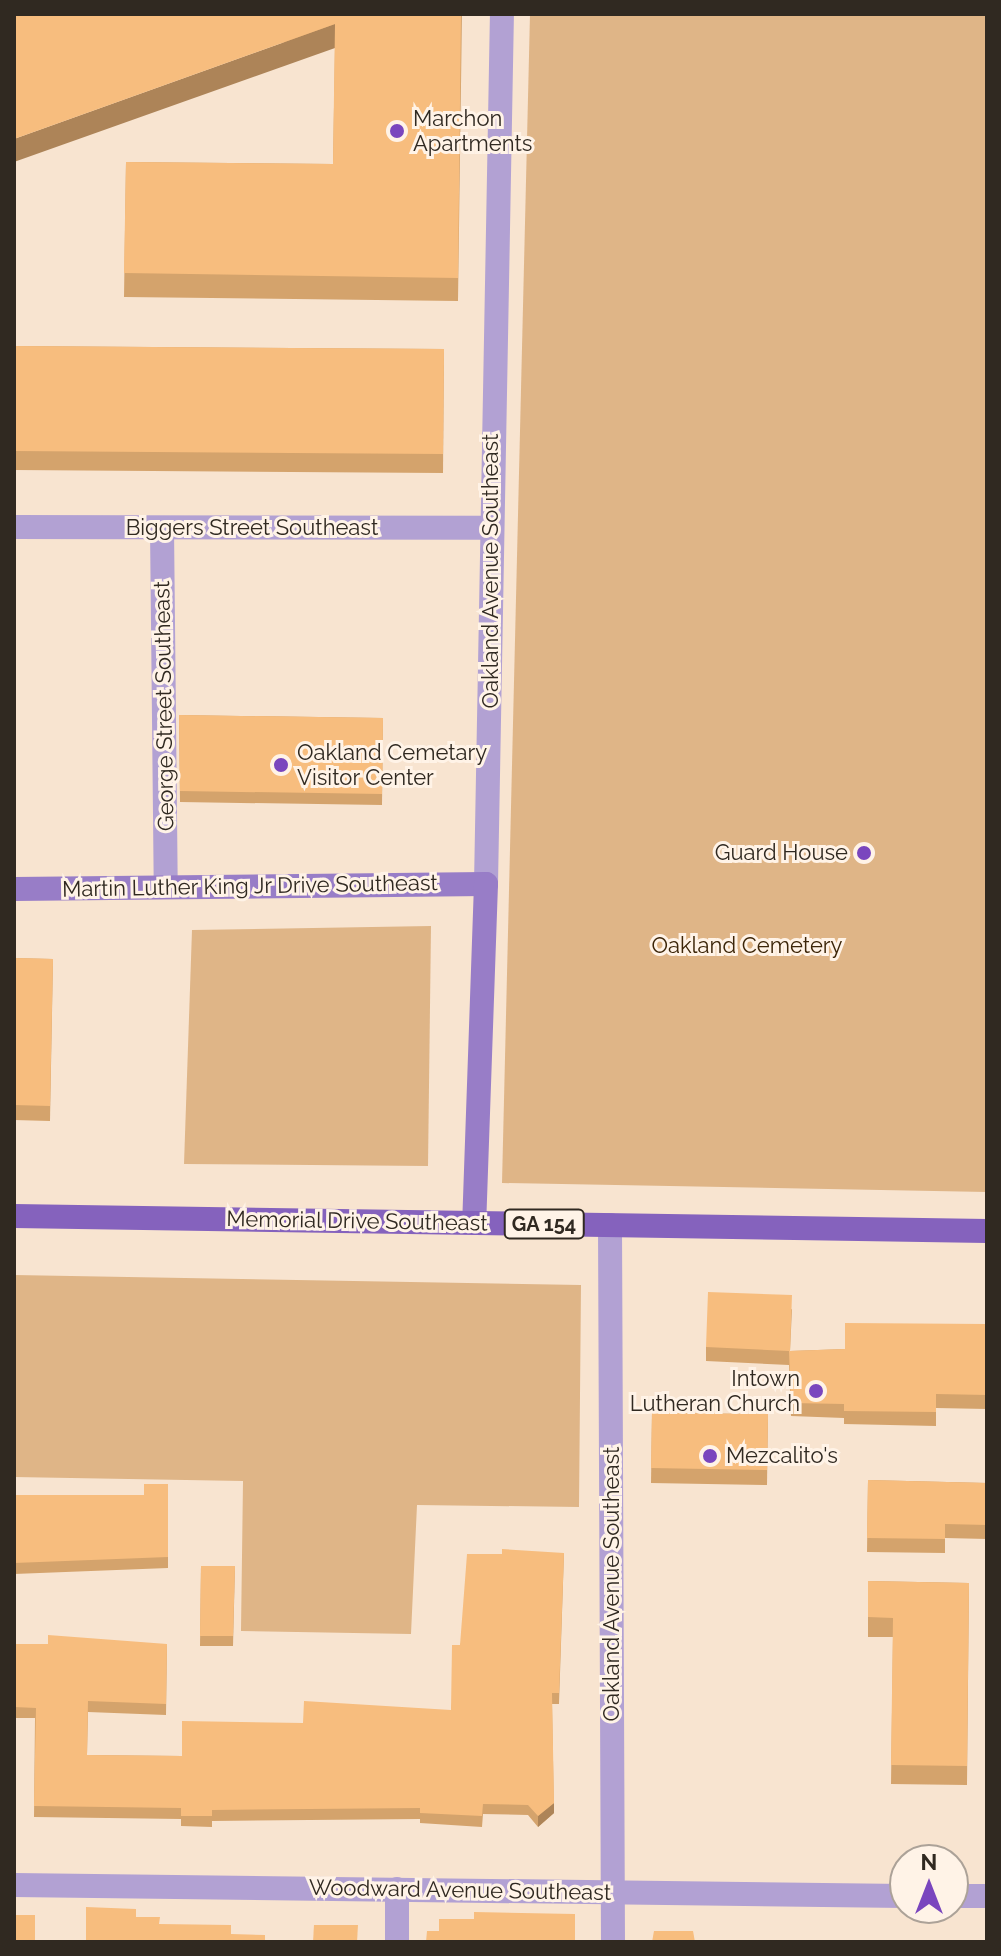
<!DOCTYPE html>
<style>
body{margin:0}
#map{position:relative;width:1001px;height:1956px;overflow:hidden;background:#f8e4d0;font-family:Raleway,sans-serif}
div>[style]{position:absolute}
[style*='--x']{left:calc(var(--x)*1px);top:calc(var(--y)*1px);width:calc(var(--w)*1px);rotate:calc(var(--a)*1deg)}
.green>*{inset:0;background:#dfb587}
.minor>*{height:24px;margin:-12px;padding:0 12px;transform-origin:12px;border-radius:12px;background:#b2a1d3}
.secondary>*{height:24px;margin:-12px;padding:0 12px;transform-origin:12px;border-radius:12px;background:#987dc7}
.primary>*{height:24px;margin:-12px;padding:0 12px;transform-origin:12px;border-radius:12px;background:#8562bd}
.wall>*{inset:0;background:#d4a36c}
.shaded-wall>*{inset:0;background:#ad8458}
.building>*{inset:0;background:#f7bd7e}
.dots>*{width:22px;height:22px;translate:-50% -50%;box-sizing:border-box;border:4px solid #fff3e7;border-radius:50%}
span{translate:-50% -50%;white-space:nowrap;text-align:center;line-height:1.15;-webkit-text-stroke:6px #fff3e7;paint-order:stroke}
.shield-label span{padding:2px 6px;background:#fff3e7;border:2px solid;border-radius:6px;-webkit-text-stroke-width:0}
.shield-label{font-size:20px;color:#302921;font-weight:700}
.poi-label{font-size:22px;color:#302921}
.left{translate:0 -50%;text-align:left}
.right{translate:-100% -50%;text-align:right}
.street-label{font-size:22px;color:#302921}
.park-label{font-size:22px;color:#3c2508}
.frame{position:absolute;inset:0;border:16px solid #302921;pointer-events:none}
.north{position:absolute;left:889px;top:1844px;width:80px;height:80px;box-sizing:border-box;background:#fff3e7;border:2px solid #aca298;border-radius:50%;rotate:0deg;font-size:22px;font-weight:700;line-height:32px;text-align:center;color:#302921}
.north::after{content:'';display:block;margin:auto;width:28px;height:36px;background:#7a46be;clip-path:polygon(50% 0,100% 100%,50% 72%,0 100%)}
</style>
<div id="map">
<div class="green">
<i style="clip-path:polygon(530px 14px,987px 14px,987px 1192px,502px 1183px)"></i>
<i style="clip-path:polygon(431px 926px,428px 1166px,184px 1164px,192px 930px)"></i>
<i style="clip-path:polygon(14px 1275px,581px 1285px,579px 1507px,417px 1505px,411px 1634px,241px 1631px,243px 1481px,14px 1477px)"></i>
</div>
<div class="minor">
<i style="--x:14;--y:527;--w:475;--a:0.1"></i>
<i style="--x:162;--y:528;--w:356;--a:89.4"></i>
<i style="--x:486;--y:884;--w:870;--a:-88.95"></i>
<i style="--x:610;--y:1225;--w:717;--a:89.76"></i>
<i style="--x:14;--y:1885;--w:891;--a:0.71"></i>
<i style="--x:953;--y:1896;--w:34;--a:0"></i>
<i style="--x:397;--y:1942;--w:53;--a:-90"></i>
</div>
<div class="secondary">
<i style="--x:14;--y:889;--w:472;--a:-0.6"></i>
<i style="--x:486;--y:884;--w:339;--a:92"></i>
</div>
<div class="primary">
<i style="--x:14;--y:1216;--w:973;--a:0.88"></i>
</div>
<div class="wall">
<i style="clip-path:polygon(14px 14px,462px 14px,458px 301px,124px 297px,126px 162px,333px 164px,335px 48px)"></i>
<i style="clip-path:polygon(14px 346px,444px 349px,443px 473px,14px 470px)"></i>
<i style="clip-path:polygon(179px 715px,383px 718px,382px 805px,180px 802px)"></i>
<i style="clip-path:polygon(14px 958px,53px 959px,50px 1121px,14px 1120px)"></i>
<i style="clip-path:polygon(792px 1309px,790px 1351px,845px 1349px,987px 1324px,987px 1409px,936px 1408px,936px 1426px,844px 1424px,844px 1418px,791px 1416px,789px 1365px,706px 1361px,706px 1347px)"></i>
<i style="clip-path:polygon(652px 1413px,768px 1414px,767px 1485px,651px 1483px)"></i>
<i style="clip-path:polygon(868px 1480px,987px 1483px,987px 1539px,945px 1538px,945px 1553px,867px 1552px)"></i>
<i style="clip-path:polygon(168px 1484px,168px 1568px,14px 1574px,14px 1495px,144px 1495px)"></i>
<i style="clip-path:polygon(564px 1553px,559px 1704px,552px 1704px,554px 1813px,538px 1827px,528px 1815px,483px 1814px,482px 1827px,420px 1823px,420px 1819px,212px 1821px,212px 1827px,181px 1826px,181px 1819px,34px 1817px,35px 1718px,14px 1718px,14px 1644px,167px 1644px,166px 1715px,88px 1712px,87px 1755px,182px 1756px,303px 1723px,451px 1710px,460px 1645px,502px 1554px)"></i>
<i style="clip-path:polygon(201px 1566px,235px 1566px,233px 1646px,200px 1646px)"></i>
<i style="clip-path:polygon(868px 1581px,969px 1583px,967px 1785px,891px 1784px,893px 1637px,868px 1637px)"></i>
</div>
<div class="shaded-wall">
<i style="clip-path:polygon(335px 24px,335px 48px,14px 162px,14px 139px)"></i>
<i style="clip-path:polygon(554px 1803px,554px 1813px,538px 1827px,538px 1816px)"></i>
</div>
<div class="building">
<i style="clip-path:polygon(14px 14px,461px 14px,458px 278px,124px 273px,126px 162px,333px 164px,335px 24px,14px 139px)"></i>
<i style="clip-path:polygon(14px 346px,444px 349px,443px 454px,14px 451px)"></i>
<i style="clip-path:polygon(179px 715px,383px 718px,382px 794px,180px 791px)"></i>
<i style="clip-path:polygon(14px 958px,53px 959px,50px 1106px,14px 1105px)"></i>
<i style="clip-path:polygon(708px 1292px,792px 1295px,790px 1351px,845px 1349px,845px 1323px,987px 1324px,987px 1395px,936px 1394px,936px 1412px,844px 1411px,844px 1404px,791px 1403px,789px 1351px,706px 1347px)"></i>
<i style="clip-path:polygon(652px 1413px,768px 1414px,767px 1470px,651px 1468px)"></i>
<i style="clip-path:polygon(868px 1480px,987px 1483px,987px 1525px,945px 1524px,945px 1539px,867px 1538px)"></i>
<i style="clip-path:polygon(144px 1484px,168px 1484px,168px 1557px,14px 1563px,14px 1495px,144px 1495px)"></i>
<i style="clip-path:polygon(502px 1549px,564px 1553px,559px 1693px,552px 1693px,554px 1803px,538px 1816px,528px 1805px,483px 1804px,482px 1816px,420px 1813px,420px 1808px,212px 1810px,212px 1816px,181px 1816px,181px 1808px,34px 1806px,36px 1708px,14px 1707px,14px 1644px,48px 1644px,48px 1635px,167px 1644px,166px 1704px,88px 1701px,87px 1755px,182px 1756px,182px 1721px,303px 1723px,304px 1701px,451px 1710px,452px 1645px,460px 1645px,467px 1554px,502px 1554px)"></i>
<i style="clip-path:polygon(201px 1566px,235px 1566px,233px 1636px,200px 1636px)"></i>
<i style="clip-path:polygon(868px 1581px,969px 1583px,967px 1766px,891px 1765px,893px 1618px,868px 1617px)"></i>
<i style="clip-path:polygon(86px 1907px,136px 1909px,136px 1917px,160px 1917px,159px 1924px,231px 1925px,231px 1934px,265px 1935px,265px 1940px,299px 1942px,86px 1942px)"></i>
<i style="clip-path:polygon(474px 1912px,575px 1914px,575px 1942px,426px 1942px,427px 1931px,439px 1931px,439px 1919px,474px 1919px)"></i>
<i style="clip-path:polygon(14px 1915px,35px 1915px,35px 1942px,14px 1942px)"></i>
<i style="clip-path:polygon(314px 1925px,358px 1925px,357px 1942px,313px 1942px)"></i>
<i style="clip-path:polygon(654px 1931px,693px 1931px,695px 1942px,652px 1942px)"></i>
</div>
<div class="dots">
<i style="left:397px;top:131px;background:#7a46be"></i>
<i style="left:281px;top:765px;background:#7a46be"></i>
<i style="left:864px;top:853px;background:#7a46be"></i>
<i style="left:816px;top:1391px;background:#7a46be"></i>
<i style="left:710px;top:1456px;background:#7a46be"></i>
</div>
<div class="shield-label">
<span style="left:544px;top:1224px">GA 154</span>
</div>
<div class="poi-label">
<span class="left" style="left:413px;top:131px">Marchon<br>Apartments</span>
<span class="left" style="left:297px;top:765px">Oakland Cemetary<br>Visitor Center</span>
<span class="right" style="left:848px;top:853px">Guard House</span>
<span class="right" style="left:800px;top:1391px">Intown<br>Lutheran Church</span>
<span class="left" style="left:726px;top:1456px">Mezcalito's</span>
</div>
<div class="street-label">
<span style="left:252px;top:528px">Biggers Street Southeast</span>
<span style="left:491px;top:571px;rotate:-90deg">Oakland Avenue Southeast</span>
<span style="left:164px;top:706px;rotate:-91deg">George Street Southeast</span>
<span style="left:250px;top:886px;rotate:-1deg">Martin Luther King Jr Drive Southeast</span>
<span style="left:357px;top:1221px;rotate:1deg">Memorial Drive Southeast</span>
<span style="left:612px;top:1584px;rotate:-90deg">Oakland Avenue Southeast</span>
<span style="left:460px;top:1890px;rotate:1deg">Woodward Avenue Southeast</span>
</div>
<div class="park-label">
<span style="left:747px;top:946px">Oakland Cemetery</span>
</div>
<div class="frame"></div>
<div class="north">N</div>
</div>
